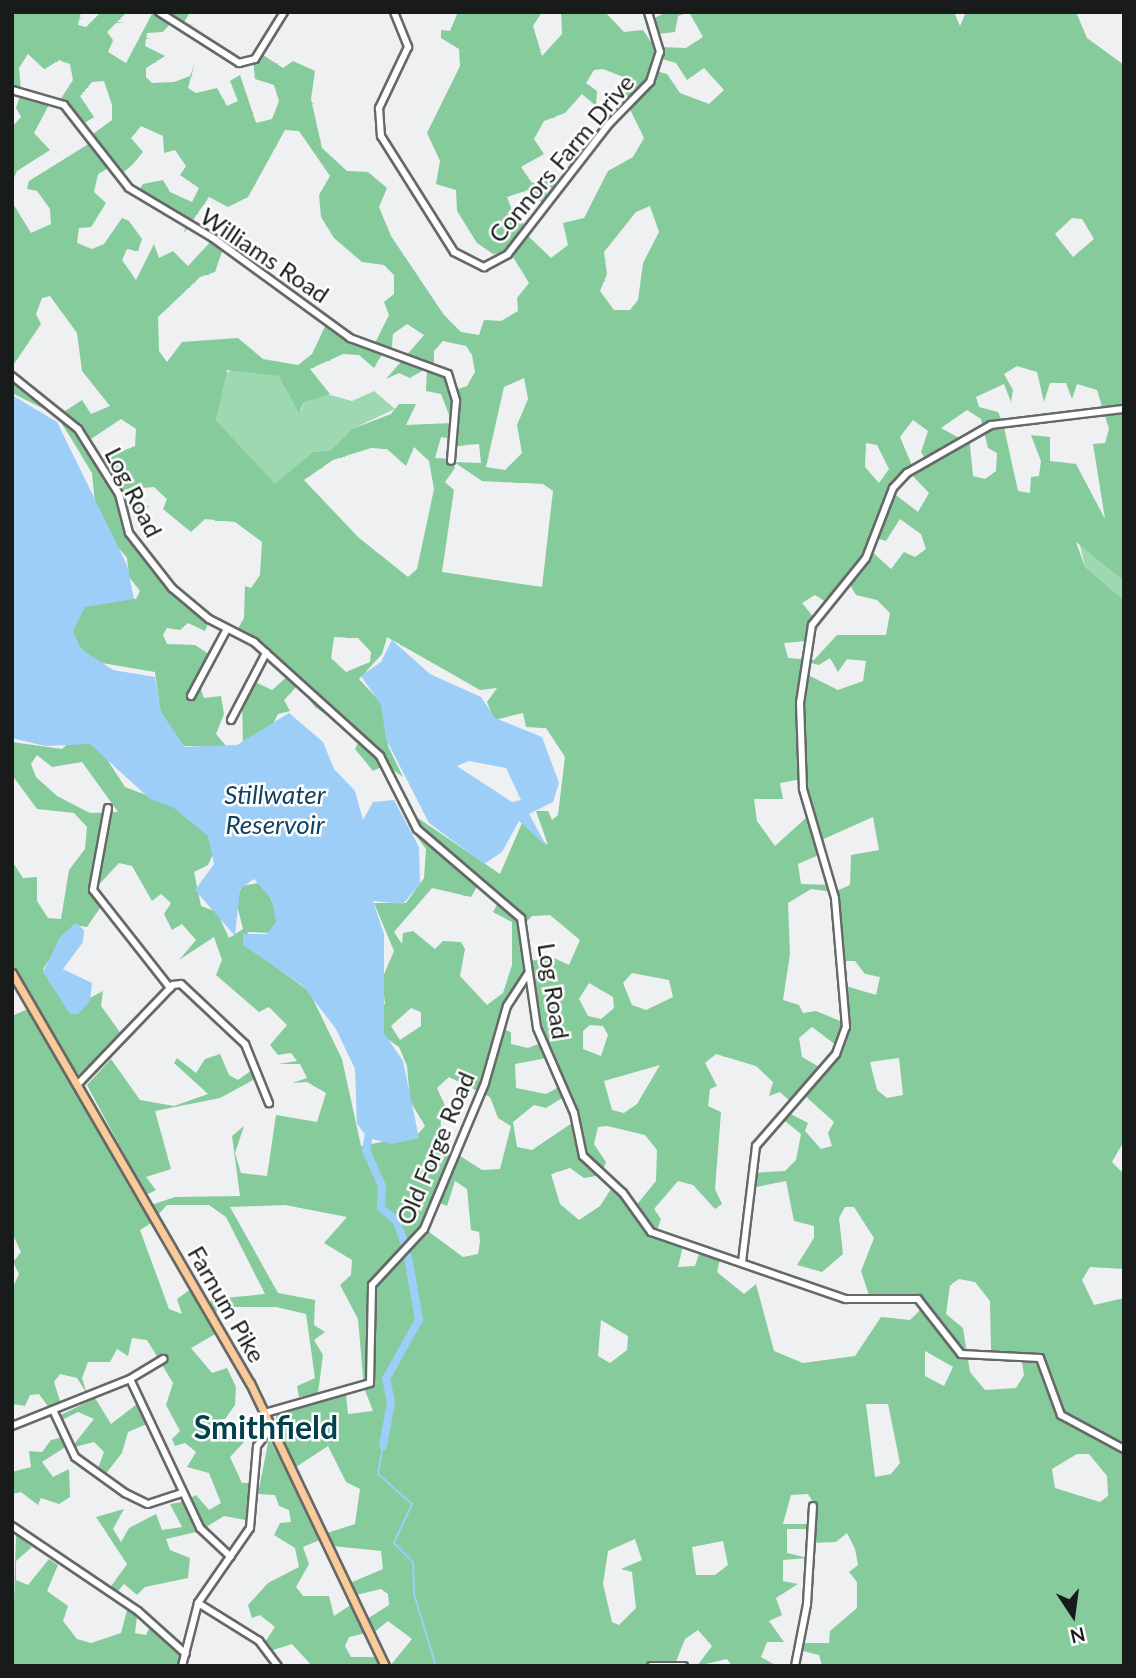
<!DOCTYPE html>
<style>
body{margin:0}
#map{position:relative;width:1136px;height:1678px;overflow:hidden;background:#eff0f1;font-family:Lato,sans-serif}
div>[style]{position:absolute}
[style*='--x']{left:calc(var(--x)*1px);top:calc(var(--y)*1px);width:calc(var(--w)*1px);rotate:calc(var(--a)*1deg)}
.green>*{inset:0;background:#9ed8b0}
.forest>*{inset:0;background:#86cb9c}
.water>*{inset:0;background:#9dcef7}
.stream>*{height:2px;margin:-1px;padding:0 1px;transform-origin:1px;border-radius:1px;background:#9dcef7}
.river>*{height:8px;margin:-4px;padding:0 4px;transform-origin:4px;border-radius:4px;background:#9dcef7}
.roads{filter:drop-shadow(2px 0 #676868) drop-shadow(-2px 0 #676868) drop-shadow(0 2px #676868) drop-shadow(0 -2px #676868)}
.minor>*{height:6px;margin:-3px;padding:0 3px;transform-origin:3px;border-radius:3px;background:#fff}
.major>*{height:7px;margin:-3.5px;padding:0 3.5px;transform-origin:3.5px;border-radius:3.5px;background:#facb99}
span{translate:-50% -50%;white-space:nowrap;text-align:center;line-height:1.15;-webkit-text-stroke:5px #fff;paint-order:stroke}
.street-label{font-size:24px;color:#191a1a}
.water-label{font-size:26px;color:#134263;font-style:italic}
.district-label{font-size:32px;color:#01404c;font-weight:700}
.frame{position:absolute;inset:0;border:14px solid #191a1a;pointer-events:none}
.north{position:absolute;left:1038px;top:1580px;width:70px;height:70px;-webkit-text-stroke:5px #fff;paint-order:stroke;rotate:167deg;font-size:19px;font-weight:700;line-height:28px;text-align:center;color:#191a1a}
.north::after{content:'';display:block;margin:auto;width:24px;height:32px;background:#191a1a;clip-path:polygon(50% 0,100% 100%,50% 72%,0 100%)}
</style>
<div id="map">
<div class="green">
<i style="clip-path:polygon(235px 368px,279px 376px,301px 411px,304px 402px,323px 393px,352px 401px,374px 391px,395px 409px,352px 429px,331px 450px,313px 452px,275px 485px,216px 420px,221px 376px)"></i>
<i style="clip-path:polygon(1079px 541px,1124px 581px,1124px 600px,1085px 567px)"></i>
</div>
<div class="forest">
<i style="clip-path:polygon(evenodd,12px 12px,81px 12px,78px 25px,86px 27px,101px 12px,127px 12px,107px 32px,113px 40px,108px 52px,126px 63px,153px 12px,190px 12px,182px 26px,173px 20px,163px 32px,147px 33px,145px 46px,165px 56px,146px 68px,146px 77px,152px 83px,174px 82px,190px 76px,195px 62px,188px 88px,196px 93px,217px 88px,227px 106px,238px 101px,230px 81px,240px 75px,256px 123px,272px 119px,279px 101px,274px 85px,255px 79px,253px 58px,260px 53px,283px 68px,293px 61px,315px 71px,311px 99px,322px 148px,347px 171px,368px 172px,387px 188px,379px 207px,391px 236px,444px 315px,461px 332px,479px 335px,484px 320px,501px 321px,518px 311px,517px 298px,529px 283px,510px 252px,493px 254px,477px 243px,457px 211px,456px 190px,436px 184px,440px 161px,427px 133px,460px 66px,459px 49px,441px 38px,441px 30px,450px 31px,458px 12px,542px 12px,533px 26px,542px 56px,562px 34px,561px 12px,605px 12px,624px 32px,643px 30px,651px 42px,653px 19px,666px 12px,954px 12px,960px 26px,966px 12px,1076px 12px,1087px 38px,1124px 65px,1124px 581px,1076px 542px,1085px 567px,1124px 600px,1124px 1141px,1112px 1162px,1124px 1174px,1124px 1269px,1090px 1267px,1082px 1280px,1094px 1305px,1124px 1298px,1124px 1666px,822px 1666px,819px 1655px,799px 1650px,801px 1643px,829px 1643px,830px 1631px,857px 1608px,857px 1582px,849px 1572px,858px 1565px,855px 1549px,847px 1533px,836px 1542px,810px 1543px,808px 1529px,787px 1529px,787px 1553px,808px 1558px,783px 1560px,783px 1581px,798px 1584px,776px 1598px,782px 1615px,769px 1621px,784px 1642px,767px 1642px,761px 1657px,777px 1666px,732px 1666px,727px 1659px,697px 1666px,712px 1646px,698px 1630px,685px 1639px,675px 1664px,390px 1666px,412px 1639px,388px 1621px,373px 1633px,367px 1619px,389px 1605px,388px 1594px,381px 1589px,356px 1595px,350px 1583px,383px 1569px,381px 1551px,333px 1546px,327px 1533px,355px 1524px,360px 1489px,346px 1482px,328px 1446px,296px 1467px,275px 1421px,279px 1410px,346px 1394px,348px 1414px,373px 1411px,364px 1388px,358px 1319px,340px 1285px,351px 1275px,352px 1260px,324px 1243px,347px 1217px,285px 1205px,230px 1207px,278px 1293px,315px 1300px,314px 1325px,325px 1332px,314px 1340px,323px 1355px,318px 1393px,299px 1397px,297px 1386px,315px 1378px,306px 1314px,276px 1307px,222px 1307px,213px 1314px,207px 1304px,214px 1299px,265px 1294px,226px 1217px,209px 1205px,167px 1205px,157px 1216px,151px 1205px,175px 1197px,240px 1196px,232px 1136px,244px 1126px,235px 1153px,241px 1173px,267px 1176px,276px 1115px,317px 1122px,326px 1093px,307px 1082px,292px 1083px,307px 1078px,300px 1064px,278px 1064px,297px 1061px,291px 1053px,278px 1055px,270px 1045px,287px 1025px,269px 1007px,259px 1012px,216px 975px,222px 960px,214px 937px,179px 960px,196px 940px,182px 924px,172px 930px,164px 914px,171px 903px,161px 894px,152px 901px,132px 866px,119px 863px,94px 890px,102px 905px,87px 927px,73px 925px,43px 969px,68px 1010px,88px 989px,88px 977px,88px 999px,103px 991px,101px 1006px,122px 1035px,78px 1075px,12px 968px,12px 861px,23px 878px,37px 877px,37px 901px,48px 918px,61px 919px,69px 870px,85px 849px,87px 827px,74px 813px,37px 809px,12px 775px,12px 742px,62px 749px,72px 740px,97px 744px,125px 787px,188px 811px,217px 846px,208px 865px,194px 872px,201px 906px,217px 912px,229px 938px,243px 929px,236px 901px,242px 886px,258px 883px,269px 894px,278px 917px,272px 933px,248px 932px,245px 945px,309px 991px,342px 1059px,361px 1146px,417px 1135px,425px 1126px,410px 1101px,407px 1066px,399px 1047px,383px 1036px,378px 1008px,385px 1004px,382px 979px,394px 951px,374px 903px,406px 903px,424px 878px,426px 849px,408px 825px,418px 818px,500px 874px,522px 823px,548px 845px,536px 811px,548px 811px,552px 820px,558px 815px,565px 757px,546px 728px,526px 727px,523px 713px,494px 720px,487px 702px,497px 688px,480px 690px,387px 637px,382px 654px,359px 679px,384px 706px,388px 746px,403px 777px,386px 765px,373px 771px,355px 749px,360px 739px,315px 707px,298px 685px,284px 700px,290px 711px,278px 714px,272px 726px,243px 746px,242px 697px,253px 681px,272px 690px,288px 676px,236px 632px,244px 618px,245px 586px,251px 588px,260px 575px,262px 542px,235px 522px,205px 519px,191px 532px,163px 509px,167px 499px,154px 487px,119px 490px,123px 503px,150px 506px,139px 513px,124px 507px,130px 533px,171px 587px,210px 618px,205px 631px,188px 623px,180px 630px,167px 628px,163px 635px,167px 644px,195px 645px,215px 658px,200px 687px,204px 698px,221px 696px,224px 714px,216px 734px,227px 747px,184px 746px,163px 730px,155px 672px,96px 662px,69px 638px,83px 606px,121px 595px,136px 599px,140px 591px,129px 577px,127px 558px,111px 539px,95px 504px,92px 473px,69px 435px,56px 415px,12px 393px,12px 375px,65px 411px,82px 400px,91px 414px,110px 406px,82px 371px,77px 333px,50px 296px,42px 298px,36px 314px,41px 324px,12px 367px,12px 202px,31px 233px,51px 224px,50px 209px,37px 191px,27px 189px,29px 181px,90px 143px,89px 137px,112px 120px,112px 105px,104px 81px,92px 82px,80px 96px,94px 117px,81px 125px,60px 100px,73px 80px,70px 64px,59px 60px,44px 69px,28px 54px,19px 68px,21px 91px,12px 90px,12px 12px,689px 12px,703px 37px,686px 48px,660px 47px,658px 34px,675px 32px,678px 16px,689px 12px,12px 12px,659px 58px,676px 63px,687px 80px,704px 68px,724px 90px,709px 104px,680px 93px,667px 74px,656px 71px,659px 58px,12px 12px,603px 69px,626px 78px,623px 95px,644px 138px,633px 157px,608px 171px,584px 218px,563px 223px,568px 245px,551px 258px,526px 234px,529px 228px,514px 216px,507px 197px,528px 190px,546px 206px,561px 186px,545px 176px,532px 183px,521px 167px,544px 154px,534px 139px,544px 121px,565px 113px,582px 94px,596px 106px,597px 91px,586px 83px,594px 70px,603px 69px,12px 12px,141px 126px,163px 136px,164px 153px,175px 150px,186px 166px,180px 175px,199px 188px,192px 202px,170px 192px,163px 180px,143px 184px,137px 193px,186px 225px,184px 233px,209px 197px,228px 207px,248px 197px,285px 130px,299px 131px,330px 176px,319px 195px,321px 217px,334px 238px,362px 262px,384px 265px,394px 275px,394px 294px,384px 302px,389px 315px,372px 349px,327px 322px,312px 354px,298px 365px,263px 359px,238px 338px,182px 342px,167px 362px,159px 351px,158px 317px,200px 277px,215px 272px,224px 246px,213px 239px,188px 266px,173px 251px,159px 258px,154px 244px,136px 280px,122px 260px,127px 249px,138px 251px,142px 239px,129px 221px,122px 218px,104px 244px,92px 249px,77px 243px,79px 228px,91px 227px,106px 203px,94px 192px,98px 174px,108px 168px,118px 177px,133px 164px,143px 152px,131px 138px,141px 126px,12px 12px,650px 206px,659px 232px,643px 263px,638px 300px,630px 310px,614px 310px,600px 291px,607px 274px,604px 252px,636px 212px,650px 206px,12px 12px,1072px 218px,1082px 219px,1094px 239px,1073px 257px,1055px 234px,1072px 218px,12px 12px,407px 324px,424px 335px,386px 379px,399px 373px,410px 378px,427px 368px,426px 391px,441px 394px,452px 423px,406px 425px,416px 404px,399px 404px,391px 414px,352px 429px,331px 450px,313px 452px,275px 484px,216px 420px,227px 370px,279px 376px,299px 413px,304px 402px,330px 394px,310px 369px,343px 354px,359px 355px,374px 368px,382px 354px,391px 356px,393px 334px,407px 324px,12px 12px,443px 341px,466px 346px,472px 355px,475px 372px,467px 386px,455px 390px,447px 374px,434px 370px,434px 351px,443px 341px,12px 12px,1017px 366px,1037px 372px,1044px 402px,1050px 383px,1066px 383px,1072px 399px,1077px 384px,1097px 390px,1109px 429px,1105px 443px,1093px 444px,1105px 519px,1076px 464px,1050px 461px,1050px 437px,1031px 435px,1041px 461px,1039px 476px,1031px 477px,1030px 493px,1018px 491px,1003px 423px,998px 412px,979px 407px,976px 397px,1004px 384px,1011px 402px,1013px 390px,1004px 374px,1017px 366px,12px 12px,524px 378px,528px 399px,517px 425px,522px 453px,505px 470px,486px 467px,504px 387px,524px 378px,12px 12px,967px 410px,981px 419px,988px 448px,997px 453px,996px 471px,985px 479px,973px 476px,969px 435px,961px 439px,941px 428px,967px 410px,12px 12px,121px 419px,136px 429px,135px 446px,100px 460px,88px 441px,121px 419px,12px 12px,913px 420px,928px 431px,921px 452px,926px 460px,913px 468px,900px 437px,913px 420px,12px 12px,441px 437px,453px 439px,452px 446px,479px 444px,481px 463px,454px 462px,482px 481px,543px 484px,553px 491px,542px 587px,442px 572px,454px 490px,445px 482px,455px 468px,451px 459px,435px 458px,441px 437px,12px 12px,866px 443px,877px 445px,889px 469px,879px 483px,865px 467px,866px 443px,12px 12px,414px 447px,429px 461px,434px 489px,417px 569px,408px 577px,358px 537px,304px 480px,333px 460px,371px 448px,387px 449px,406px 466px,414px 447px,12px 12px,910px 473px,929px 493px,918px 512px,892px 492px,910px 473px,12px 12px,900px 519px,921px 534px,926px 549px,915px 557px,904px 552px,891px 569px,870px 550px,876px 538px,886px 541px,900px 519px,12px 12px,846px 578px,856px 595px,877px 600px,890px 613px,886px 635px,837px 635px,814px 660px,788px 658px,784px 643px,807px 641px,815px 619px,802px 603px,815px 595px,826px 602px,846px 578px,12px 12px,334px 637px,358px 638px,371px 652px,370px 662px,346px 672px,331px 658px,334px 637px,12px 12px,830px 658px,838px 672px,847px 659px,866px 661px,863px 681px,838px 690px,808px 675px,807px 662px,819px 665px,830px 658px,12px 12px,37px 755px,52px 767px,82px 762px,118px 812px,90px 813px,57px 796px,36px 777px,31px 764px,37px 755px,12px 12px,802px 779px,808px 816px,775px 846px,757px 821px,754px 799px,783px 799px,780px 783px,802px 779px,12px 12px,873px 817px,879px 850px,851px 855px,850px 885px,834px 892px,831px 885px,801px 884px,798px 864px,821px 854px,817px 842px,873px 817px,12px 12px,479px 883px,500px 899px,493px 912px,512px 922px,512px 965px,503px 993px,487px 1005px,460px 976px,465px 949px,461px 942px,443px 941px,435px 949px,413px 931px,403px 933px,402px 944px,394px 932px,432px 888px,471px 897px,479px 883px,12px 12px,811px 889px,833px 892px,844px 961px,855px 961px,865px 974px,880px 977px,876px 995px,846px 986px,845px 1023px,816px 1011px,803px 1013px,799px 1005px,783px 1000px,790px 954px,788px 903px,811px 889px,12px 12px,550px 915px,580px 940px,569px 965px,554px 958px,529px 961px,524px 924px,532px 916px,550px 915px,12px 12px,632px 973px,669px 980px,673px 997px,646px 1010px,632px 1005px,623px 983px,632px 973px,12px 12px,528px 976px,541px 1043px,528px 1048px,511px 1044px,511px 1032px,500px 1028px,528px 976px,12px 12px,589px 983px,613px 997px,614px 1008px,601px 1019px,588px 1016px,579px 999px,589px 983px,12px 12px,411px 1008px,421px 1012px,421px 1026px,400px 1040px,391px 1026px,411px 1008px,12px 12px,590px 1025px,603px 1026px,608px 1035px,601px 1056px,583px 1049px,583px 1031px,590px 1025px,12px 12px,812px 1027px,840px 1048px,823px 1069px,802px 1057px,799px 1038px,812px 1027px,12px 12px,716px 1054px,756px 1066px,773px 1082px,769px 1096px,780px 1092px,793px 1104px,803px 1094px,834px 1122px,828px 1133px,832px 1146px,821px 1149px,805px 1131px,808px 1123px,787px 1112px,780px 1117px,801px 1134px,796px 1160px,785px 1171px,751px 1173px,751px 1188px,786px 1181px,794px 1221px,814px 1226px,814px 1238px,797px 1265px,822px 1272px,843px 1254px,839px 1218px,845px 1207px,854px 1207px,874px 1238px,861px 1271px,871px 1301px,919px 1300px,924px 1306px,910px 1320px,881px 1317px,855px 1356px,803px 1363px,774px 1351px,756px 1284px,744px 1294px,717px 1272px,721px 1255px,701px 1248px,695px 1266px,678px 1267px,684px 1241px,656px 1233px,661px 1219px,654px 1209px,678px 1181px,693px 1185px,715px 1209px,722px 1204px,715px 1189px,721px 1112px,708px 1106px,710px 1089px,717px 1086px,705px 1063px,716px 1054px,12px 12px,547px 1058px,561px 1086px,546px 1094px,516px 1088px,515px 1064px,547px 1058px,12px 12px,899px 1058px,903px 1095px,887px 1098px,877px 1090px,870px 1062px,899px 1058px,12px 12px,660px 1065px,637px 1104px,624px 1113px,612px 1110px,604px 1081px,660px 1065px,12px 12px,449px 1077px,490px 1097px,498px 1118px,511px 1126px,500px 1169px,482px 1170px,440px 1143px,441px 1118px,451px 1119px,437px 1088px,449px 1077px,12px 12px,567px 1095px,575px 1121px,532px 1150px,517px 1147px,513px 1122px,534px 1105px,546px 1108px,567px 1095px,12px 12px,607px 1126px,645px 1135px,657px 1150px,656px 1181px,634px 1208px,613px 1186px,600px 1206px,579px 1220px,560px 1204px,551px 1174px,570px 1168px,584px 1178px,601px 1175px,606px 1162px,594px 1144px,598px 1127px,607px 1126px,12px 12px,455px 1181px,467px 1189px,471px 1230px,479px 1232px,480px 1242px,478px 1254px,463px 1257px,425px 1229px,435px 1201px,447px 1206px,455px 1181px,12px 12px,959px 1279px,975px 1282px,990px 1301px,991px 1350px,1021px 1356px,1024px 1375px,1016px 1388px,985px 1390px,970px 1372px,963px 1328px,946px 1314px,950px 1285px,959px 1279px,12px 12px,601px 1320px,628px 1336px,627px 1350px,610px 1363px,598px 1356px,601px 1320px,12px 12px,925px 1351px,953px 1367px,944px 1386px,925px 1376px,925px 1351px,12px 12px,866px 1404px,888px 1404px,900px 1463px,891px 1474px,875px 1477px,866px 1404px,12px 12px,1077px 1454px,1089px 1454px,1107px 1476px,1108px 1496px,1100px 1502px,1055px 1488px,1052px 1469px,1077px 1454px,12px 12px,808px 1494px,814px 1504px,808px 1524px,783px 1524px,791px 1495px,808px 1494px,12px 12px,635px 1539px,642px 1560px,621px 1569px,632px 1572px,636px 1608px,619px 1625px,612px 1622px,603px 1584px,608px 1551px,635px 1539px,12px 12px,723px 1541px,728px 1565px,715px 1575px,696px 1575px,692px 1547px,723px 1541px)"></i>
<i style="clip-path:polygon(21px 92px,52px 99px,34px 133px,50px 150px,17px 171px,12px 182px,12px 127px,21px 117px,16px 108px)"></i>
<i style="clip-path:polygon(30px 1008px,153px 1222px,140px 1230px,169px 1309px,182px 1314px,177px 1299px,191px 1289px,217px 1333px,191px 1348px,212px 1373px,227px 1368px,236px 1387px,235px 1405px,225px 1419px,213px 1420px,225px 1438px,243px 1429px,245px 1441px,230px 1457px,242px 1483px,254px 1483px,251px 1521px,224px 1516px,203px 1529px,189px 1499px,196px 1495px,209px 1510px,221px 1503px,209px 1473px,187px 1467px,196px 1452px,185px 1443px,175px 1446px,172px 1439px,180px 1431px,166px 1405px,173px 1383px,147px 1340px,132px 1338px,128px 1356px,117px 1349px,110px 1362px,88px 1362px,82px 1378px,87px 1394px,77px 1378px,60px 1374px,54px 1382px,61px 1404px,50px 1409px,39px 1394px,30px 1395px,25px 1406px,12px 1404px,12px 1289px,19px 1274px,13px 1262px,21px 1252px,12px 1233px,12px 1016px)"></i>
<i style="clip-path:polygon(220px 1054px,229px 1075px,238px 1080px,252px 1070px,255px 1079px,220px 1098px,155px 1111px,171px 1169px,146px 1177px,156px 1190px,146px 1195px,87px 1085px,111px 1059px,140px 1100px,174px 1106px,208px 1094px,174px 1063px,177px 1058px,196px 1073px,205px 1059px)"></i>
<i style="clip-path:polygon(95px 1398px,111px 1424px,137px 1404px,147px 1424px,128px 1432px,122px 1453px,104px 1476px,97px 1471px,104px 1452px,94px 1442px,71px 1448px,94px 1419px,78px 1412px,60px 1421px,59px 1416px)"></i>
<i style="clip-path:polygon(63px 1437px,67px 1446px,42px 1462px,53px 1477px,69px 1469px,70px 1497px,59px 1504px,41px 1498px,38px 1505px,21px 1492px,12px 1494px,12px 1472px,31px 1467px,29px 1451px,42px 1452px,51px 1440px)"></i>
<i style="clip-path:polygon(269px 1438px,322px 1539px,303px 1547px,309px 1564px,296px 1587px,303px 1596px,329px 1596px,334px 1616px,352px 1604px,366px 1633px,349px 1637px,345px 1646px,351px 1657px,378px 1657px,382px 1666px,312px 1666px,292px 1644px,270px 1651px,263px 1645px,275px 1627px,260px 1615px,252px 1618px,248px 1605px,268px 1583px,299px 1567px,295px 1548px,274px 1535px,280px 1523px,291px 1522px,289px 1510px,279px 1506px,275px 1495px,258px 1494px)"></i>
<i style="clip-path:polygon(182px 1502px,196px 1532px,166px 1539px,170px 1550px,190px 1558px,188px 1578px,145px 1587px,137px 1595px,124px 1584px,114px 1596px,107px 1592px,127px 1564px,96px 1517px,124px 1509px,113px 1529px,121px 1542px,129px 1528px,156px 1514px,162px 1530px,182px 1527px,170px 1504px)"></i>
<i style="clip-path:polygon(16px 1535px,32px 1547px,16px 1561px,16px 1580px,28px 1585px,49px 1559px,58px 1565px,47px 1591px,68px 1606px,63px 1621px,77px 1639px,91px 1643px,121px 1633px,127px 1610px,137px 1617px,135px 1633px,146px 1635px,150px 1626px,182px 1658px,179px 1666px,12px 1666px)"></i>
</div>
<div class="water">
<i style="clip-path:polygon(12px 395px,57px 422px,127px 565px,134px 599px,85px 607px,73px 631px,81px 649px,113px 670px,155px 677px,161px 712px,185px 747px,237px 745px,289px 713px,323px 742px,334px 769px,355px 791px,363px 820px,373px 802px,394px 800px,419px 847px,420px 884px,403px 904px,373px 901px,384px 934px,384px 1033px,403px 1061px,419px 1138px,392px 1144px,368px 1138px,357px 1124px,355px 1069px,336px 1029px,303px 986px,243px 945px,243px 934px,267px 934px,276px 922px,272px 900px,254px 879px,240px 889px,235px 936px,195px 890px,214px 864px,208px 836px,174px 808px,150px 799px,90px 744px,45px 746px,12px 738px)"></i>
<i style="clip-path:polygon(evenodd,392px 640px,430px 674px,481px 697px,495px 718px,542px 737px,559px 783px,553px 802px,529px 814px,547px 847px,519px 821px,502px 852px,484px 864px,429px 823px,386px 739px,381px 705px,361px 676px,381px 662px,392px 640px,469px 761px,506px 768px,521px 800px,512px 802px,457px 766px,469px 761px)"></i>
<i style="clip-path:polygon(76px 923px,84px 930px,83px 942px,63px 969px,92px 983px,90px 1001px,78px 1014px,70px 1014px,43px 972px,60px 937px)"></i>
</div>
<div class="stream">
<i style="--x:383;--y:1446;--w:28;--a:100"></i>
<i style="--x:378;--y:1474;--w:45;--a:41.4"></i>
<i style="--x:412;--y:1504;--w:43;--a:114.8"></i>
<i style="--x:394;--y:1543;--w:27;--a:45"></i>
<i style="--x:413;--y:1562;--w:32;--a:88"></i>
<i style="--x:414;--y:1594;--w:75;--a:73"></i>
</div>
<div class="river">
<i style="--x:370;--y:1128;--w:22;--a:100"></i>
<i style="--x:366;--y:1150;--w:39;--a:66"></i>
<i style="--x:382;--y:1186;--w:22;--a:93"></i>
<i style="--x:381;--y:1208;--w:19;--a:39"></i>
<i style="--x:396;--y:1220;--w:30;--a:70"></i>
<i style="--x:383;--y:1446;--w:45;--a:-79.7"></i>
<i style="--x:391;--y:1402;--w:24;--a:-102"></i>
<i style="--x:386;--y:1379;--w:68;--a:-60.8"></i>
<i style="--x:419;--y:1320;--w:64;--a:-99.9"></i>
</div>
<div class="roads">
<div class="minor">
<i style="--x:159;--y:12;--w:95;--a:32.5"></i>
<i style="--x:239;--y:63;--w:16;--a:-14"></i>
<i style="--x:255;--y:59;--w:55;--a:-58.3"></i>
<i style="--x:394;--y:12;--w:38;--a:68"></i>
<i style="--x:408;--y:47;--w:68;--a:115.4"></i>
<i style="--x:379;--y:108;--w:28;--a:86"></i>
<i style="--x:381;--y:136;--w:137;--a:57.8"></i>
<i style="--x:454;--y:252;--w:34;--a:27"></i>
<i style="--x:484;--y:267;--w:27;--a:-28"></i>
<i style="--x:508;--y:254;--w:165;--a:-52.2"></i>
<i style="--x:609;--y:124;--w:59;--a:-45.7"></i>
<i style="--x:650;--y:82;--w:32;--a:-72"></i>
<i style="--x:660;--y:52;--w:42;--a:-106.7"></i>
<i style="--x:12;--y:90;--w:54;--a:16.1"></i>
<i style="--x:64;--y:105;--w:105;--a:51.9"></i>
<i style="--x:129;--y:188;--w:98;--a:30.8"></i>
<i style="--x:213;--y:238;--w:170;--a:36.1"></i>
<i style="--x:350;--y:338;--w:104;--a:20.2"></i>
<i style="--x:448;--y:374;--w:28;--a:73"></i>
<i style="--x:456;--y:401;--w:60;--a:94.8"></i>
<i style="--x:12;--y:376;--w:85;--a:38.8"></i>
<i style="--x:78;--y:429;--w:77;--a:57.8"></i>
<i style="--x:119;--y:494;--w:40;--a:75.6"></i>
<i style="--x:129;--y:533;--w:70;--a:52"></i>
<i style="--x:172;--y:588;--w:48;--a:40"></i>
<i style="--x:209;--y:619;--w:51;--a:27.1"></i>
<i style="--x:254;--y:642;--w:170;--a:42.1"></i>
<i style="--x:380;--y:756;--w:82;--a:63.1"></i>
<i style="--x:417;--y:829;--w:137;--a:40.6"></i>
<i style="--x:521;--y:918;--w:111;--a:81.7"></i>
<i style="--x:537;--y:1028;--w:93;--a:66.5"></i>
<i style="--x:574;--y:1113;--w:44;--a:78.2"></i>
<i style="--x:583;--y:1156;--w:54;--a:42.8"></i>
<i style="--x:623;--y:1193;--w:48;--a:54.3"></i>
<i style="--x:651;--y:1232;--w:206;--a:19"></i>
<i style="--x:846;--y:1299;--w:72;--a:0"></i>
<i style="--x:918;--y:1299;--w:70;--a:52"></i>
<i style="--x:961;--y:1354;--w:79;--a:2.9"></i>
<i style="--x:1040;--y:1358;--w:61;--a:69.8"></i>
<i style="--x:1061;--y:1415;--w:72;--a:28.4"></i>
<i style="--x:191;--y:696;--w:76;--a:-61.8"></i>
<i style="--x:231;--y:720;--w:76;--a:-62.4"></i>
<i style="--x:108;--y:808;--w:83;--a:100.4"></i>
<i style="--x:93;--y:890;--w:125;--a:51.8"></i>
<i style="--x:79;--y:1083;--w:136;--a:-46.2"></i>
<i style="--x:173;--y:985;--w:8;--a:-7"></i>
<i style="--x:181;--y:984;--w:88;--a:43.2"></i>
<i style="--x:245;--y:1044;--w:64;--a:67.9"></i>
<i style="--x:742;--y:1262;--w:117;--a:-83.1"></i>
<i style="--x:756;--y:1146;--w:122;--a:-49"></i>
<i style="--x:836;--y:1054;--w:29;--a:-70"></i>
<i style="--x:846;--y:1027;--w:129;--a:-94.9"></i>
<i style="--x:835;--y:898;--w:114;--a:-106.4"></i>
<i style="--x:803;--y:789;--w:86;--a:-92"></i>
<i style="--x:800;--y:703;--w:79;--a:-81.3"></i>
<i style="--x:812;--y:625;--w:86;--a:-51.1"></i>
<i style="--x:866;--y:558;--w:75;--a:-68.9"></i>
<i style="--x:893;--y:488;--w:21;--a:-47"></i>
<i style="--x:907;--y:473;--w:97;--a:-29.7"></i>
<i style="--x:991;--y:425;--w:134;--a:-6.9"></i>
<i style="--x:130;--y:1379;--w:165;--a:64.8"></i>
<i style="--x:200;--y:1528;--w:42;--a:43.1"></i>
<i style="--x:53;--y:1410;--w:52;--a:64.9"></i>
<i style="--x:75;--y:1457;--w:62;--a:35.8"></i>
<i style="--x:125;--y:1493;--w:25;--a:26"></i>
<i style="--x:148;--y:1504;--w:36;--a:-18"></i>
<i style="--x:265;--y:1413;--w:109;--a:-15.9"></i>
<i style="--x:370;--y:1383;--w:98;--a:-88.8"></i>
<i style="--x:372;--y:1285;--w:76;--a:-47.1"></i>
<i style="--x:424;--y:1229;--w:158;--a:-67.3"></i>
<i style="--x:485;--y:1083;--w:80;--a:-74.1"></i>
<i style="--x:507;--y:1006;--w:38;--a:-57"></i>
<i style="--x:12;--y:1426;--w:127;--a:-21.7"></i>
<i style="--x:130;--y:1379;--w:39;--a:-31"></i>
<i style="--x:12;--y:1526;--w:152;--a:34"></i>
<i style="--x:138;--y:1611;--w:64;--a:41.9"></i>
<i style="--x:198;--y:1603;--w:72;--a:31.9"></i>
<i style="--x:259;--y:1641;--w:31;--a:53"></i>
<i style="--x:182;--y:1666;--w:65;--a:-75.7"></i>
<i style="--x:198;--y:1603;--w:91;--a:-55.3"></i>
<i style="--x:250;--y:1528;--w:82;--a:-85.1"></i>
<i style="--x:257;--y:1446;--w:24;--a:-52"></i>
<i style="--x:651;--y:1666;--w:33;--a:0"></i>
<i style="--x:795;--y:1666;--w:63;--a:-79"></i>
<i style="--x:807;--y:1604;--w:98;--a:-86.5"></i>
</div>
<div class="major">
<i style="--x:12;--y:973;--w:474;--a:59.9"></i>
<i style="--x:250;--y:1383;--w:314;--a:64.5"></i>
</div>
</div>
<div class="street-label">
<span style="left:561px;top:158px;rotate:-50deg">Connors Farm Drive</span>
<span style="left:265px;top:255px;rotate:34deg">Williams Road</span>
<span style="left:134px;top:492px;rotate:63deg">Log Road</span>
<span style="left:554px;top:991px;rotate:81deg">Log Road</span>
<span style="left:435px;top:1148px;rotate:-67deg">Old Forge Road</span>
<span style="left:227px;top:1304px;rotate:60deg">Farnum Pike</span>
</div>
<div class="water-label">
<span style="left:275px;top:810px">Stillwater<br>Reservoir</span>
</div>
<div class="district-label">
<span style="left:266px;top:1427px">Smithfield</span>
</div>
<div class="frame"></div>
<div class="north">N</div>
</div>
